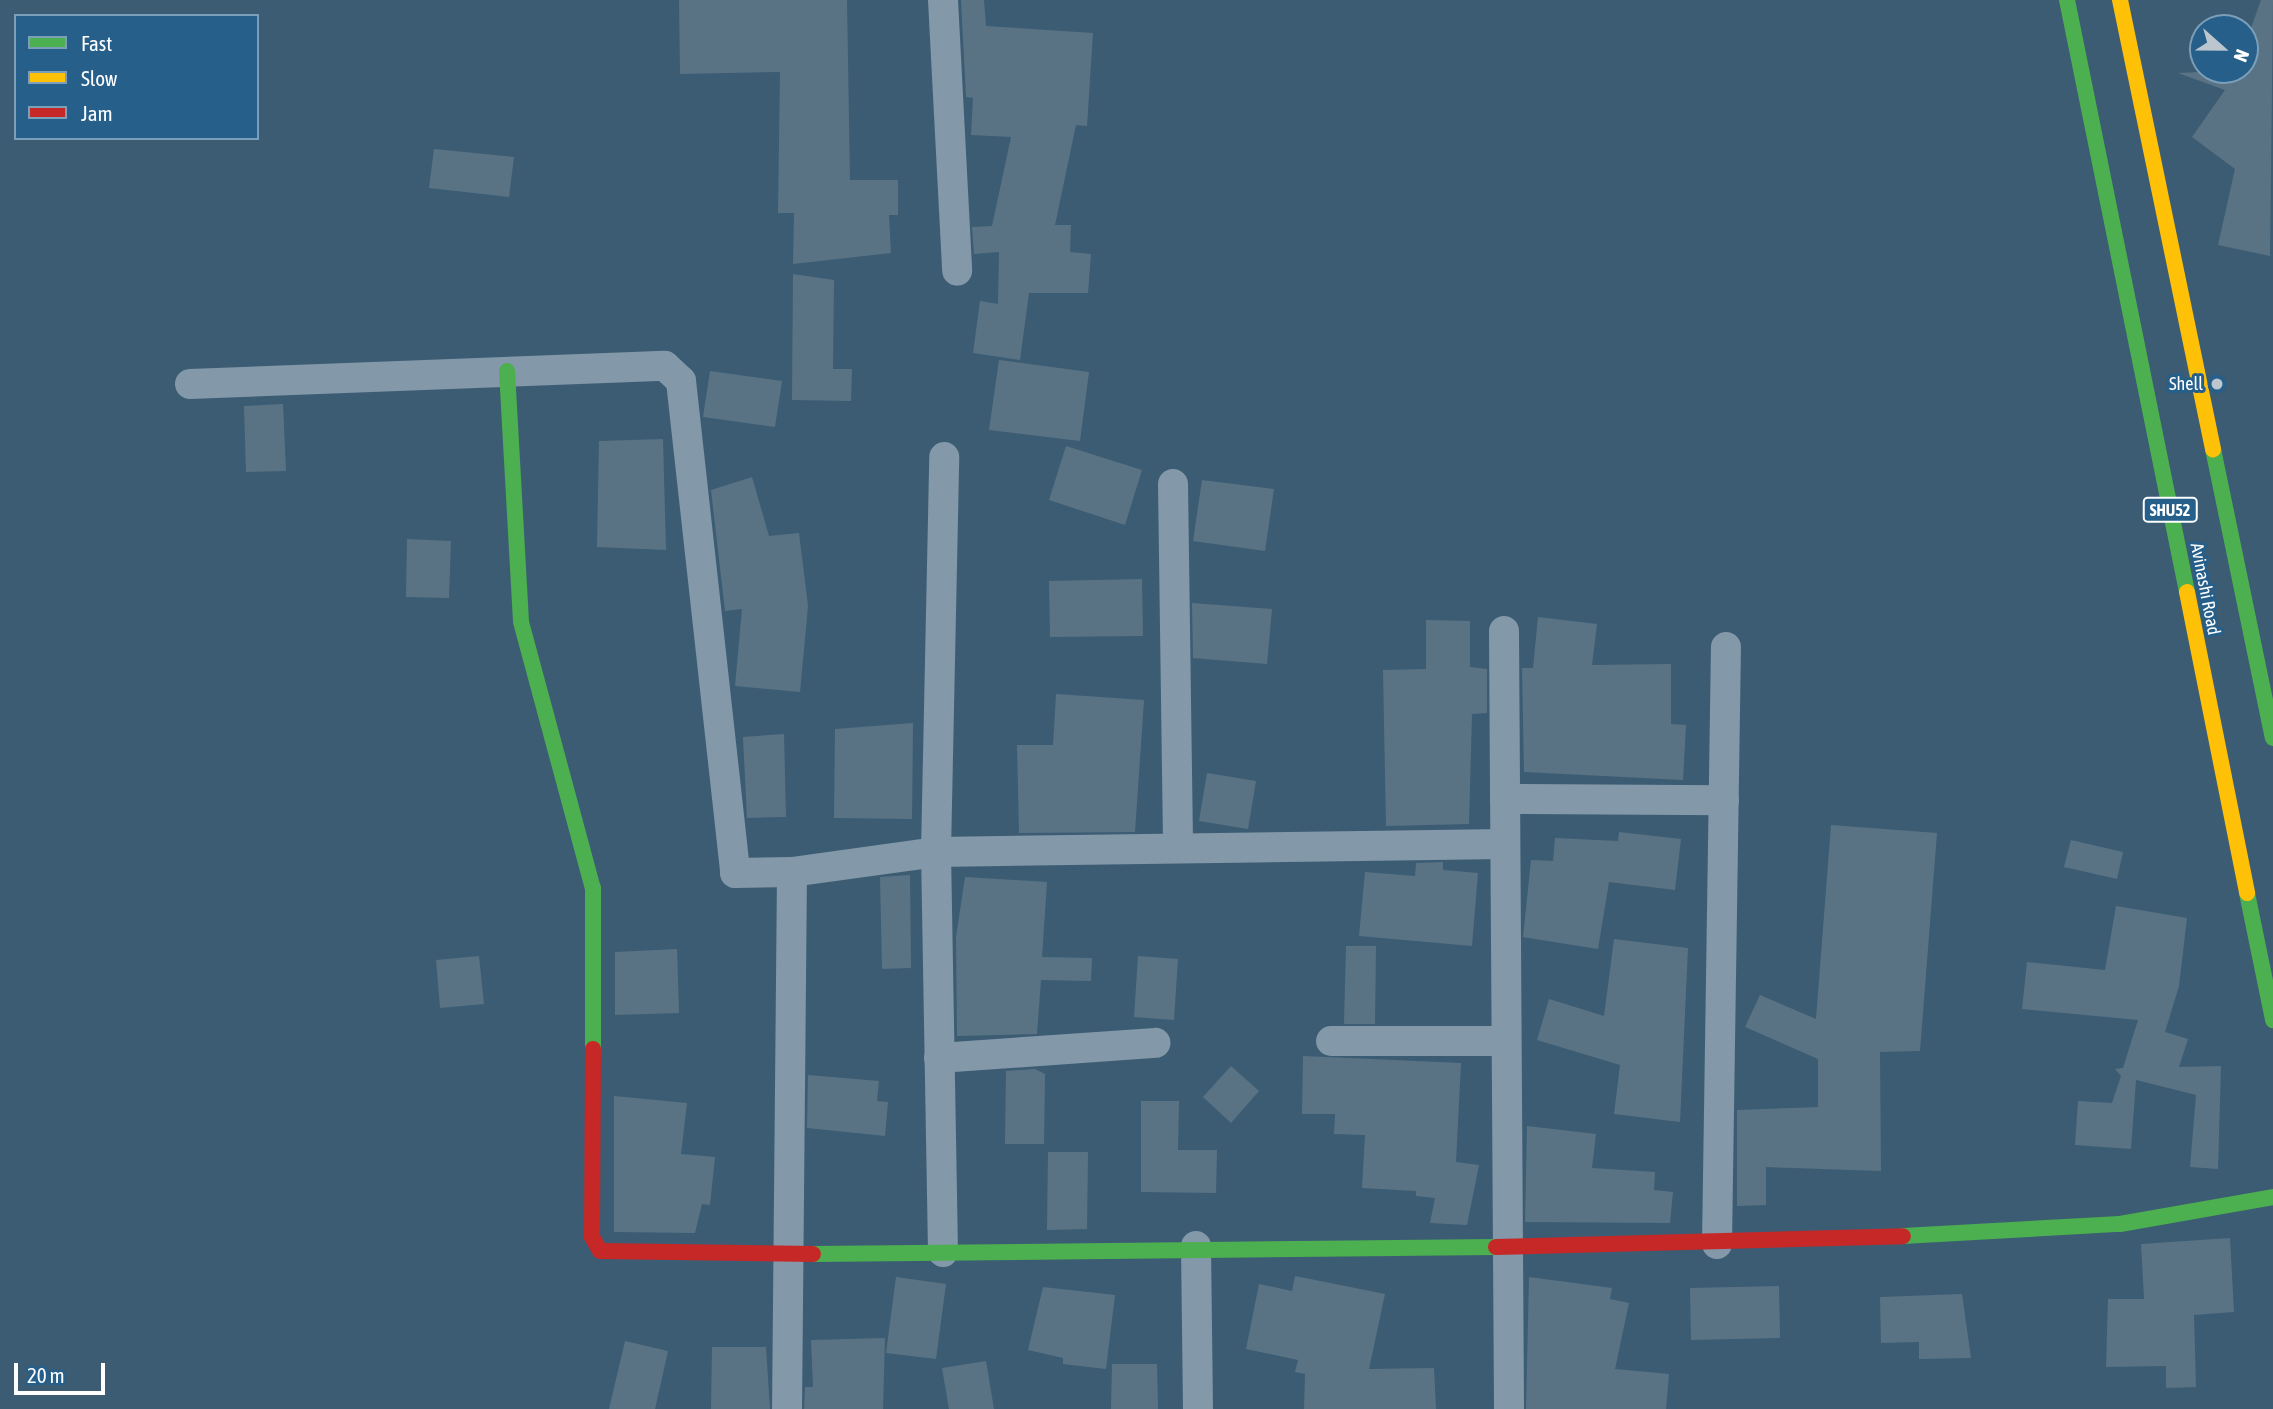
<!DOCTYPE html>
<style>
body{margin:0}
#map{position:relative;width:2273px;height:1409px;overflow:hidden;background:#3c5c73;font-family:"Asap Condensed",sans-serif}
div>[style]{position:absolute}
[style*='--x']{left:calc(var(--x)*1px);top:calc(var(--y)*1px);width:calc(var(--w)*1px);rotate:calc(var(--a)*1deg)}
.building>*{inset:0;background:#597385}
.street>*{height:30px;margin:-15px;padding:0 15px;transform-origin:15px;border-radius:15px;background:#8398a8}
.fast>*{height:16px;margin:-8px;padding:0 8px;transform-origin:8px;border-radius:8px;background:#4caf50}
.slow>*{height:16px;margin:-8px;padding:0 8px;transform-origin:8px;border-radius:8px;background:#ffc107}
.jam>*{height:16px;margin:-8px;padding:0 8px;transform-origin:8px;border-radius:8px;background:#c62828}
.dots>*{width:19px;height:19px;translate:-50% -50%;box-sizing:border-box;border:4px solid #255f8a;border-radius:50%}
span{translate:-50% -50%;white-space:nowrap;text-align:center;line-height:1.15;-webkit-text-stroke:6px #255f8a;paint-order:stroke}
.shield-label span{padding:2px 5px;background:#255f8a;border:2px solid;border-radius:5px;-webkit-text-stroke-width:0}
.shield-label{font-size:16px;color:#fff;font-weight:700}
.poi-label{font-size:18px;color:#fff}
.right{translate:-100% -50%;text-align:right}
.street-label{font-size:18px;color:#fff}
.legend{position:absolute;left:14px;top:14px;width:245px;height:126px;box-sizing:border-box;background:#255f8a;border:2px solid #7c9fb9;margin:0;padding:9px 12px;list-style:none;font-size:21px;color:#fff}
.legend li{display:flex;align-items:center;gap:14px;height:35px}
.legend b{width:35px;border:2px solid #7c9fb9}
.north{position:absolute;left:2189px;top:14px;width:70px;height:70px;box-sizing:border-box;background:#255f8a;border:2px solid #7c9fb9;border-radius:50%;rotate:111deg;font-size:19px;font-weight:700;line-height:28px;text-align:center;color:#fff}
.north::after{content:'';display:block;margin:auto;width:24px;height:32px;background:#bbc6ce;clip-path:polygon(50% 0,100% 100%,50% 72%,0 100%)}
.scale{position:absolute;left:14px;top:1363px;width:91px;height:32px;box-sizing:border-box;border:4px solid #fff;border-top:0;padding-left:9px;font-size:21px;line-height:24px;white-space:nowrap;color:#fff;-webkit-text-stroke:5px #255f8a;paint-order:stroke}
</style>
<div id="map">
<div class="building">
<i style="clip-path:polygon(679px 0,847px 0,850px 180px,898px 180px,898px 215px,889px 215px,891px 253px,793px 264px,794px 213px,778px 213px,780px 72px,680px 74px)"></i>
<i style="clip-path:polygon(961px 0,984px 0,986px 26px,1093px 33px,1087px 126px,1076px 125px,1055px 225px,1071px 225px,1070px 252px,1091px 254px,1088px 293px,1029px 293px,1020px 360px,973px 353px,980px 301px,998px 304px,999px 252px,974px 254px,972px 227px,992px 226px,1011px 137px,971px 135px,973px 98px,966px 97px)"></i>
<i style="clip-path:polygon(2261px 0,2273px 0,2270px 256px,2218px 245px,2235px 169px,2192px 137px,2225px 90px,2178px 73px,2245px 70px,2245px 45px)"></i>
<i style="clip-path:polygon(434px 149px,514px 157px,509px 197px,429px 188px)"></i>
<i style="clip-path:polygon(793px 274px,834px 280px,833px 369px,852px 369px,851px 401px,792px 400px)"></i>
<i style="clip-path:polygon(999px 360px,1089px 372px,1080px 441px,989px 430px)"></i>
<i style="clip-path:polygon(710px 371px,782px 381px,775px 427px,703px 417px)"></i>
<i style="clip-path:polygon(283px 404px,286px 471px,246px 472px,244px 406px)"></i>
<i style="clip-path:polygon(663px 439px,666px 550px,597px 547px,599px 441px)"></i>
<i style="clip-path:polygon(1066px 446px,1142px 470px,1125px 525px,1049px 500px)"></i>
<i style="clip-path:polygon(752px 477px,769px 536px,799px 533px,808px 606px,800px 692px,735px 686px,742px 609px,725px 611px,711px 490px)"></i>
<i style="clip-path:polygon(1202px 480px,1274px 489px,1265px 551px,1193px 541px)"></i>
<i style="clip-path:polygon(407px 539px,451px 541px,449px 598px,406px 597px)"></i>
<i style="clip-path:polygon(1142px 579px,1143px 636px,1050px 637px,1049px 581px)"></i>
<i style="clip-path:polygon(1192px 603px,1272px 609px,1267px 664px,1193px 658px)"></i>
<i style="clip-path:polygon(1538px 617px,1597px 624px,1592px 665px,1671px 664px,1671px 724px,1686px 725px,1683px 780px,1524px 772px,1522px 668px,1533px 668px)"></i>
<i style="clip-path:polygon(1426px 620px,1470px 621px,1470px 667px,1487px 669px,1487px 713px,1472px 714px,1469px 824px,1386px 826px,1383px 670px,1426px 669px)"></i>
<i style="clip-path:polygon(1056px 694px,1144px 700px,1135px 832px,1019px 833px,1017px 745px,1053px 745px)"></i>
<i style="clip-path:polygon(913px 723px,912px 819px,834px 818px,835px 729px)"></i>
<i style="clip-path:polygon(784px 734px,786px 817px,747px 818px,743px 737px)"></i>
<i style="clip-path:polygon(1207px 773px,1256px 781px,1248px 829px,1199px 821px)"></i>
<i style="clip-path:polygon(1831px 825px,1937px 833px,1920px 1051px,1880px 1052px,1881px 1171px,1766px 1167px,1766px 1205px,1737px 1206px,1737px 1110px,1818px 1107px,1818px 1059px,1745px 1027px,1760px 995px,1816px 1019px)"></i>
<i style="clip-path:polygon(1619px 832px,1681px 839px,1675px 890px,1609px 882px,1598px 949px,1523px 937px,1531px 860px,1553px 861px,1555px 838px,1618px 841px)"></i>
<i style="clip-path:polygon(2071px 840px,2123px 852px,2117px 879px,2064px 867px)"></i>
<i style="clip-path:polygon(1443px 862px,1443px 870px,1478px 873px,1472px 946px,1359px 936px,1365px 872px,1415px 876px,1416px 863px)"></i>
<i style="clip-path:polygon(910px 875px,911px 968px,882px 969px,880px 877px)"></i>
<i style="clip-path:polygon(965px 877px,1047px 882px,1042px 957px,1092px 958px,1091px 981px,1041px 980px,1037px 1034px,957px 1036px,956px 937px)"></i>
<i style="clip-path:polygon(2116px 906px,2187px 918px,2179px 986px,2165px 1032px,2188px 1039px,2179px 1067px,2221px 1066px,2218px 1169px,2190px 1167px,2196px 1095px,2136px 1080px,2131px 1149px,2075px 1145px,2078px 1101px,2112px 1103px,2121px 1076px,2115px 1069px,2123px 1068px,2138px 1020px,2022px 1009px,2027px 962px,2105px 970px)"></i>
<i style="clip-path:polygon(1614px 939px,1688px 948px,1680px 1122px,1614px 1114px,1620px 1065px,1537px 1040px,1549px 999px,1604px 1016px)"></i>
<i style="clip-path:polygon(1346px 946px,1376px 946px,1375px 1024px,1344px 1024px)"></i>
<i style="clip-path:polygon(677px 949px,679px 1013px,615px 1015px,615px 952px)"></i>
<i style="clip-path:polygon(479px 956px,484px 1004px,440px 1008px,436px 960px)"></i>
<i style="clip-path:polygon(1138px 956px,1178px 959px,1174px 1020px,1134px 1017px)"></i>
<i style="clip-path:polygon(1303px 1056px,1461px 1063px,1456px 1162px,1479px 1165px,1467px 1225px,1430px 1223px,1435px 1198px,1416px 1196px,1416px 1191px,1362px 1188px,1365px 1135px,1334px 1134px,1335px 1114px,1302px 1114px)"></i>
<i style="clip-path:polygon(1231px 1066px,1259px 1091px,1231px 1123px,1203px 1097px)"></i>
<i style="clip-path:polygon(1035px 1069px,1045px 1074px,1044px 1144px,1005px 1144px,1006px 1071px)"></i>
<i style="clip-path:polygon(808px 1075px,879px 1081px,877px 1101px,888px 1102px,885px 1136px,807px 1128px)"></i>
<i style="clip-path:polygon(614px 1096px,687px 1103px,681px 1154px,715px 1157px,710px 1205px,702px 1204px,695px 1233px,614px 1232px)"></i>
<i style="clip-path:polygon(1141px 1101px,1179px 1101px,1178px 1150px,1217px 1150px,1216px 1193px,1141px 1192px)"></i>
<i style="clip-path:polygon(1527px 1126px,1596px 1134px,1592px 1168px,1655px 1172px,1654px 1190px,1673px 1192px,1670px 1223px,1525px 1222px)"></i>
<i style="clip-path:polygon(1048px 1152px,1088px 1152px,1087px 1229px,1047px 1230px)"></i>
<i style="clip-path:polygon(2230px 1238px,2234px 1312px,2194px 1315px,2196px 1387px,2166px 1388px,2166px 1366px,2106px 1367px,2108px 1299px,2144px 1299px,2141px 1244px)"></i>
<i style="clip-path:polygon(1295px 1276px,1385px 1294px,1369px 1369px,1434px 1368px,1436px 1409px,1304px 1409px,1305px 1374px,1295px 1372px,1298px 1360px,1246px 1349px,1259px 1284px,1292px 1291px)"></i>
<i style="clip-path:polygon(896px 1277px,946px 1284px,936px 1359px,886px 1353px)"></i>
<i style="clip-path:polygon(1529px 1277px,1612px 1288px,1610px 1299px,1629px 1303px,1615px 1369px,1669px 1374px,1666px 1409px,1526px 1409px)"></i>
<i style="clip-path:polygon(1779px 1286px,1780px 1338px,1691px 1340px,1690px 1288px)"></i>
<i style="clip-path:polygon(1043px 1287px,1115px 1295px,1106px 1369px,1063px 1364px,1063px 1358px,1028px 1350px)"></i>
<i style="clip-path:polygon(1962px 1294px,1971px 1358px,1919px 1359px,1919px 1342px,1881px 1343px,1880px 1297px)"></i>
<i style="clip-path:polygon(885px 1338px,883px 1409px,804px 1409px,805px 1387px,813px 1387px,811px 1340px)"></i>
<i style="clip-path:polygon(625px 1341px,668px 1351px,655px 1409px,609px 1409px)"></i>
<i style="clip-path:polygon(712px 1347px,766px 1347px,770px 1409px,711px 1409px)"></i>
<i style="clip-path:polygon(986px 1361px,994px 1409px,949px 1409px,942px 1368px)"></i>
<i style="clip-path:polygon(1112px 1364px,1157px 1364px,1158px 1409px,1111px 1409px)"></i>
</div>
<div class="street">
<i style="--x:943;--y:0;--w:271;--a:87"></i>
<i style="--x:190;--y:384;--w:475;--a:-2.2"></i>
<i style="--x:665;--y:366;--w:22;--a:43"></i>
<i style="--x:681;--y:381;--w:495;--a:83.7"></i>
<i style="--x:735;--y:873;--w:57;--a:-1"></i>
<i style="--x:792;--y:872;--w:537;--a:90.53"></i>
<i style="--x:1173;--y:484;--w:362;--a:89.2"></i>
<i style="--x:1504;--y:631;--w:778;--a:89.63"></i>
<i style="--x:1505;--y:799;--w:219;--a:0.3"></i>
<i style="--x:792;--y:872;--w:145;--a:-7.9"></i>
<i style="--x:936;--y:852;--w:569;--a:-0.81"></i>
<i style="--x:1331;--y:1041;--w:175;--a:0"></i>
<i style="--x:939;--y:1058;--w:217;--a:-4"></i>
<i style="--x:1717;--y:1244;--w:597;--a:-89.14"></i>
<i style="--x:1196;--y:1246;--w:163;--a:89.3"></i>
<i style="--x:943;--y:1252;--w:400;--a:-91"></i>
<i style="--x:936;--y:852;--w:395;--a:-88.8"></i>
</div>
<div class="fast">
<i style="--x:2067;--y:0;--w:604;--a:78.54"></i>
<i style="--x:507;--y:371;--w:251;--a:86.8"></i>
<i style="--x:521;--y:622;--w:276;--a:74.9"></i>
<i style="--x:593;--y:888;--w:161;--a:90"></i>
<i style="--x:2213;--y:449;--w:295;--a:78.3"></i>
<i style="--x:2247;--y:893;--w:130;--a:78.4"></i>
<i style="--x:1903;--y:1236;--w:217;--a:-3.2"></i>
<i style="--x:2120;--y:1224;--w:155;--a:-10"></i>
<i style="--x:813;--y:1254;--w:683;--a:-0.59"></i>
</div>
<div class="slow">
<i style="--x:2120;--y:0;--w:459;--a:78.3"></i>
<i style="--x:2187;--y:592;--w:307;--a:78.7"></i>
</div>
<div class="jam">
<i style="--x:593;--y:1049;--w:188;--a:90.3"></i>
<i style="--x:592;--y:1237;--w:16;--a:60"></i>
<i style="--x:600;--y:1251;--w:213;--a:0.8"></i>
<i style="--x:1496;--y:1247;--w:407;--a:-1.5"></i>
</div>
<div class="dots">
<i style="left:2217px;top:384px;background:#bbc6ce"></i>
</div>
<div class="shield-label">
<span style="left:2170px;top:510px">SHU52</span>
</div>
<div class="poi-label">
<span class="right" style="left:2203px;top:384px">Shell</span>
</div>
<div class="street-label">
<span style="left:2205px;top:589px;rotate:79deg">Avinashi Road</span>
</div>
<ul class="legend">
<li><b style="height:9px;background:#4caf50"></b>Fast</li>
<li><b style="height:9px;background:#ffc107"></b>Slow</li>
<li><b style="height:9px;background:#c62828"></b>Jam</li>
</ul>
<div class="north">N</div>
<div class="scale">20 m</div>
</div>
